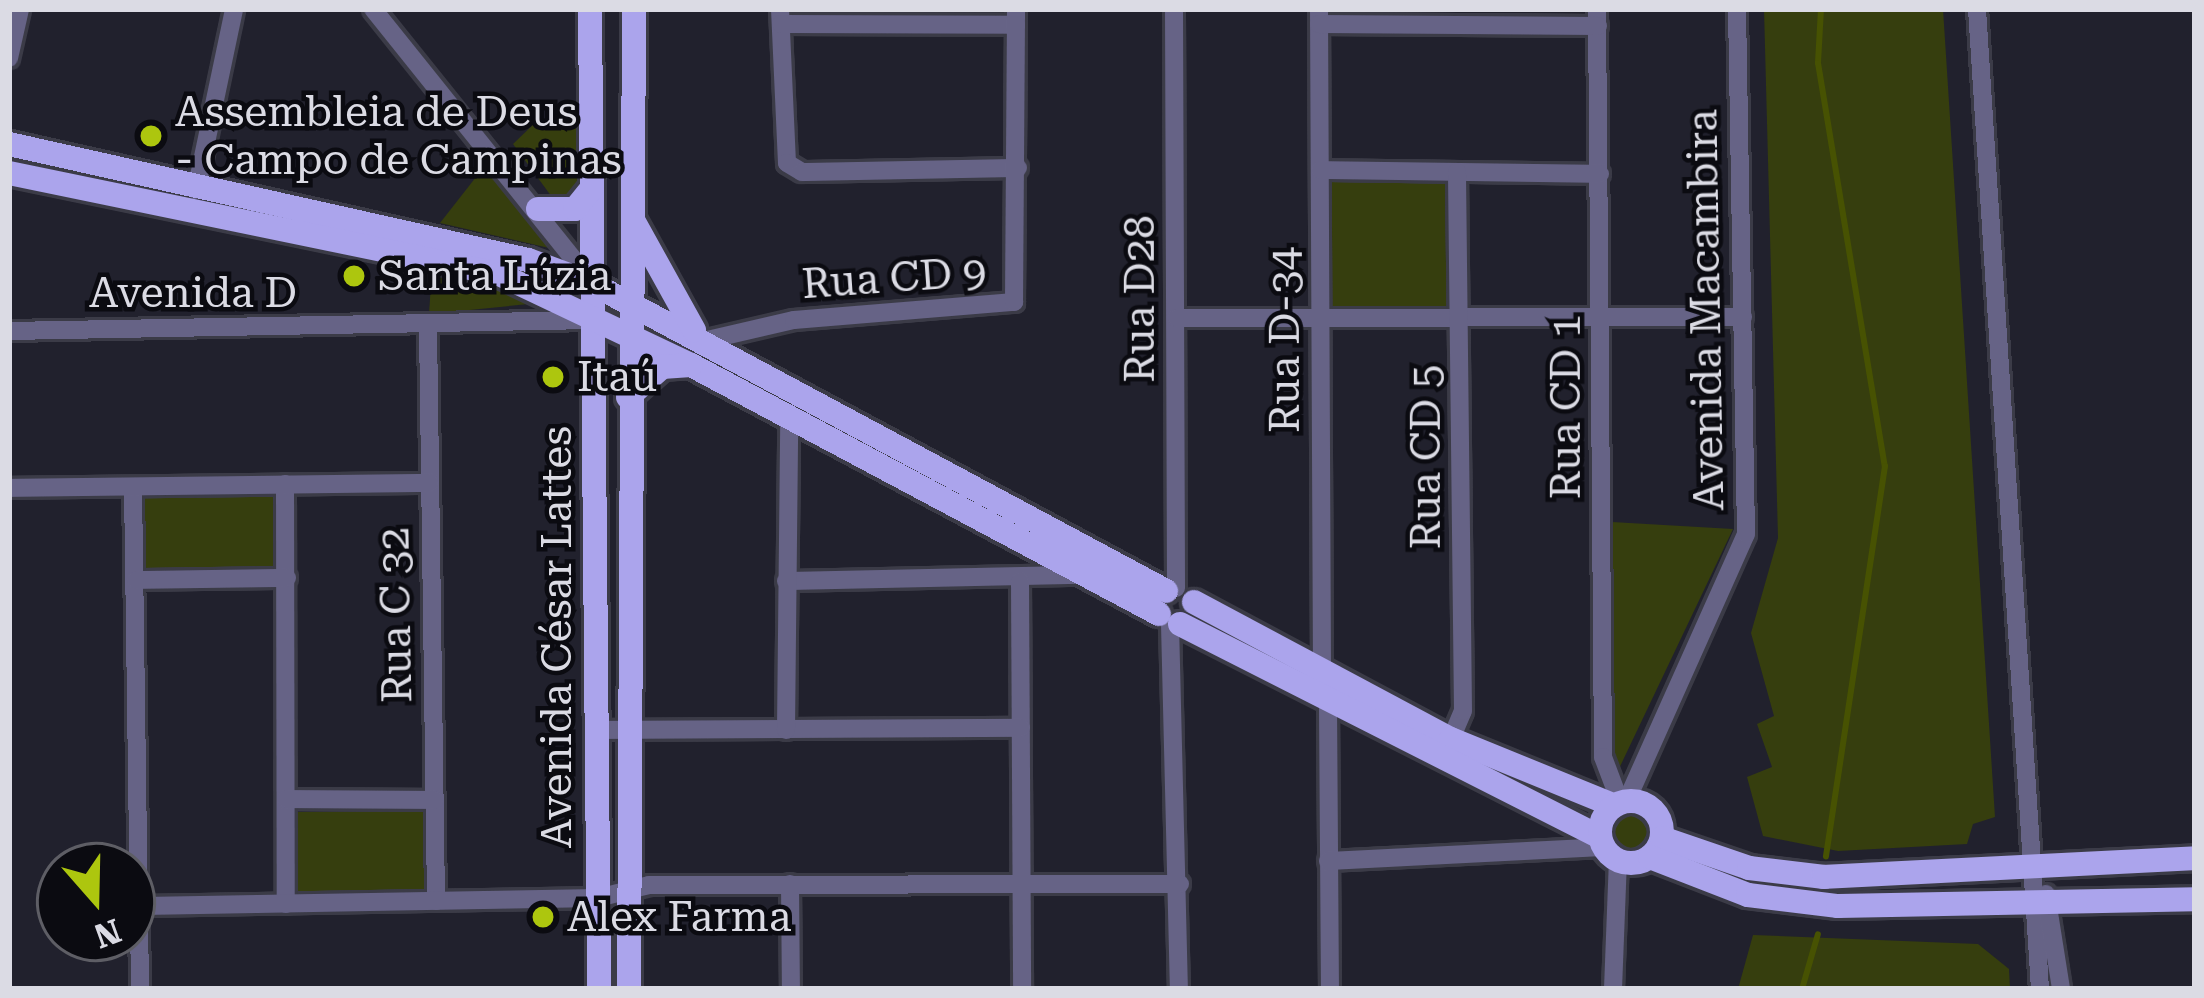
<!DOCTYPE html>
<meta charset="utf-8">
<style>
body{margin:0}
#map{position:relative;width:2204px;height:998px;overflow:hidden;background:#21212d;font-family:"Roboto Serif",serif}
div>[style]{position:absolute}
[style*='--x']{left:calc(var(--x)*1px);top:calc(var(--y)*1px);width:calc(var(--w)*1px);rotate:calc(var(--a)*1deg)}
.green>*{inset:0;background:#363e0e}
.round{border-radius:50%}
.stream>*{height:6px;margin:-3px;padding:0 3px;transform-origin:3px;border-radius:3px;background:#475202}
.roads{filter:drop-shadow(3px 0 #3b3b47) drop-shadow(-3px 0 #3b3b47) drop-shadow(0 3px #3b3b47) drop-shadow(0 -3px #3b3b47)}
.minor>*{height:18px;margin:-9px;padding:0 9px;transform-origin:9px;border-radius:9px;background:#666386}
.major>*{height:24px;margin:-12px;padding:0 12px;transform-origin:12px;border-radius:12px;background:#aba4ec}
.major>.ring{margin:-12px;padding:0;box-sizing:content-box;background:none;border:24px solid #aba4ec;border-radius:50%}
.dots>*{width:33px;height:33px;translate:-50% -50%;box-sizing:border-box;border:6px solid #0b0b11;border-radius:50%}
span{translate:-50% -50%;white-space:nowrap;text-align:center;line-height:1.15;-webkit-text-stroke:9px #0b0b11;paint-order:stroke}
.poi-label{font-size:42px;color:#dbdbe4}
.left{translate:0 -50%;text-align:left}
.street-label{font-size:42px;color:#dbdbe4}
.frame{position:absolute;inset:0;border:12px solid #dbdbe4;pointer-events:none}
.north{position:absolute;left:36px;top:842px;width:120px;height:120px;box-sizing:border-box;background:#0b0b11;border:3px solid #5e5e65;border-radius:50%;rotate:160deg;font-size:33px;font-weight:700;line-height:48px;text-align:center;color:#dbdbe4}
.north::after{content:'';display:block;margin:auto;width:42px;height:54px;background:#adc60e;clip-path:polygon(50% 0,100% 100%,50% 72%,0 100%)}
</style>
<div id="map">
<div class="green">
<i style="clip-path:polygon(1764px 9px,1943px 9px,1995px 817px,1973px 824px,1967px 844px,1838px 851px,1763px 836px,1747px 777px,1772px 767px,1757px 724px,1774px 716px,1751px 633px,1778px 538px)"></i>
<i style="clip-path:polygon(539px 119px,577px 123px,580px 196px,557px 204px,513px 144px)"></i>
<i style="clip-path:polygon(487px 163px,549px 248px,440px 223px)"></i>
<i style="clip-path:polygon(1329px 177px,1451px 178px,1454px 313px,1331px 311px)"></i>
<i style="clip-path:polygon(432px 269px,539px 303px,429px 314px)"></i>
<i style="clip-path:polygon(277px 492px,278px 568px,146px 571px,144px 495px)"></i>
<i style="clip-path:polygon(1612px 522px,1733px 529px,1615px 777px)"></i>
<i style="clip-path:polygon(427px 811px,427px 892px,297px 893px,297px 812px)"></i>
<i class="round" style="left:1608px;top:811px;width:44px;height:44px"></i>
<i style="clip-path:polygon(1753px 935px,1978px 944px,2009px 969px,2010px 989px,1738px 989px)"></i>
</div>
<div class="stream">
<i style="--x:1821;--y:9;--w:54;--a:93.2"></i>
<i style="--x:1818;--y:63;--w:409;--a:80.6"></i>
<i style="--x:1885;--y:466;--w:395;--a:98.6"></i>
<i style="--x:1802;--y:989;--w:57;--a:-73.8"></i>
</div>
<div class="roads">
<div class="minor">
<i style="--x:373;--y:9;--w:352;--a:51.3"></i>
<i style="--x:780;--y:9;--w:154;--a:87.4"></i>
<i style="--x:787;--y:163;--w:17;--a:31"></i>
<i style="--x:802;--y:172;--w:216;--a:-1.1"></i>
<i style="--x:1174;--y:9;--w:579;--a:89.8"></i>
<i style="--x:1319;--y:9;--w:663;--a:89.74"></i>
<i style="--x:1597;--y:9;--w:748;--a:89.54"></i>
<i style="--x:1603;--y:757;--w:48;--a:69.3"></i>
<i style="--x:1977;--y:9;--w:982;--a:86.32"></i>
<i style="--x:781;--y:24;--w:235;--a:0.2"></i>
<i style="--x:1319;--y:24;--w:279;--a:0.4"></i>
<i style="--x:9;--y:58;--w:50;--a:-77.3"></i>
<i style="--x:1320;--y:170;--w:280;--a:0.8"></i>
<i style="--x:196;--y:190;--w:185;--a:-78.1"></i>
<i style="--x:1177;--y:318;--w:566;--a:-0.1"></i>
<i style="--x:428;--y:327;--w:574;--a:89.2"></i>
<i style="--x:9;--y:331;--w:584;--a:-1.08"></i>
<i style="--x:703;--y:341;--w:93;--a:-13"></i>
<i style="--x:794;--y:320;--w:221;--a:-4.7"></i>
<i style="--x:1014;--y:302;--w:293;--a:-89.6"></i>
<i style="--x:285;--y:484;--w:420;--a:89.9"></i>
<i style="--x:133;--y:487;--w:502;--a:89.2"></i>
<i style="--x:9;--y:488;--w:421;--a:-0.7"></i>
<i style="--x:136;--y:580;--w:151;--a:-0.8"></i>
<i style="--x:786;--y:581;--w:297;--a:-1.2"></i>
<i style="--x:1020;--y:581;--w:408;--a:89.7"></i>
<i style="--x:1170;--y:624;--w:365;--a:88.6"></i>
<i style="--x:1328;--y:706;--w:283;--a:89.6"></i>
<i style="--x:599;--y:730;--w:422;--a:-0.3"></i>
<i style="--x:786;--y:730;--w:311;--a:-89.4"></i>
<i style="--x:1451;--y:739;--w:30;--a:-67"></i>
<i style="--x:1463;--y:711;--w:539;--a:-90.64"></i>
<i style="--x:286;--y:799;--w:149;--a:0.4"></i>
<i style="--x:1627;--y:800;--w:291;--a:-65.9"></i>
<i style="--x:1746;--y:534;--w:525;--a:-90.98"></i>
<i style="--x:1328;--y:861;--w:275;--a:-2.9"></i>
<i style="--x:790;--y:884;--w:105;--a:89.5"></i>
<i style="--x:2046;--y:894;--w:96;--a:81"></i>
<i style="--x:143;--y:906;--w:455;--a:-1"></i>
<i style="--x:598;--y:898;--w:53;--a:-14.3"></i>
<i style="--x:649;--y:885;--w:531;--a:-0.11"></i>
<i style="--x:1613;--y:989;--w:128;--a:-87.8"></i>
</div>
<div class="major">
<i style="--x:590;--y:9;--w:980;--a:89.47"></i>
<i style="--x:9;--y:144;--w:532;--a:12.6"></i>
<i style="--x:528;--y:260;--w:69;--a:20.3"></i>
<i style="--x:593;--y:284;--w:650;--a:28.18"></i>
<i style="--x:9;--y:173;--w:500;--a:11.65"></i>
<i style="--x:499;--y:274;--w:212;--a:25.4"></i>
<i style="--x:691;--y:365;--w:530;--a:28.02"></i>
<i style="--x:538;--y:209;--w:37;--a:0"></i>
<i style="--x:575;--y:209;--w:27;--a:-51"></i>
<i style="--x:633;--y:220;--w:126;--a:61"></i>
<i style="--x:628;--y:397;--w:45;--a:-41.4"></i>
<i style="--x:662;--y:367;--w:29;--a:-4"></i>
<i style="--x:1194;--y:602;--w:291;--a:28.1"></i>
<i style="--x:1451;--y:739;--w:175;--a:22.2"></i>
<i style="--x:1180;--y:624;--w:470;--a:26.9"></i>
<i class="ring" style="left:1600px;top:801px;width:38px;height:38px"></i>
<i style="--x:1662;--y:838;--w:92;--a:19"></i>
<i style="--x:1749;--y:868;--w:76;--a:6.8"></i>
<i style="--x:1824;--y:877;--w:371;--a:-2.9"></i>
<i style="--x:1650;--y:857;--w:105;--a:21.2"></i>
<i style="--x:1748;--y:895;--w:91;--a:7"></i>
<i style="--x:1838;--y:906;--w:357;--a:-1.1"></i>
<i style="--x:629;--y:989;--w:980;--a:-89.71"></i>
</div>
</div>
<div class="dots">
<i style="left:151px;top:136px;background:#adc60e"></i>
<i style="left:354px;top:276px;background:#adc60e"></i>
<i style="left:553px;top:377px;background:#adc60e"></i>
<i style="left:543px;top:917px;background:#adc60e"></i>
</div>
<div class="poi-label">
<span class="left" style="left:175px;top:136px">Assembleia de Deus<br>- Campo de Campinas</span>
<span class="left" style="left:378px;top:276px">Santa Lúzia</span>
<span class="left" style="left:577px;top:377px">Itaú</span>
<span class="left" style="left:567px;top:917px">Alex Farma</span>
</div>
<div class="street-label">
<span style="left:894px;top:278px;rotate:-4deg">Rua CD 9</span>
<span style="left:193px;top:293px">Avenida D</span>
<span style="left:1140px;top:299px;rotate:-90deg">Rua D28</span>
<span style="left:1706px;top:310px;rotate:-91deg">Avenida Macambira</span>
<span style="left:1285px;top:340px;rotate:-90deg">Rua D-34</span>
<span style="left:1566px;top:407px;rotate:-90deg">Rua CD 1</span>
<span style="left:1426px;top:457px;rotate:-90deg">Rua CD 5</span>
<span style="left:396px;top:615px;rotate:-91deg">Rua C 32</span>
<span style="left:557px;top:637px;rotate:-90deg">Avenida César Lattes</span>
</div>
<div class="frame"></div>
<div class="north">N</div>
</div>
